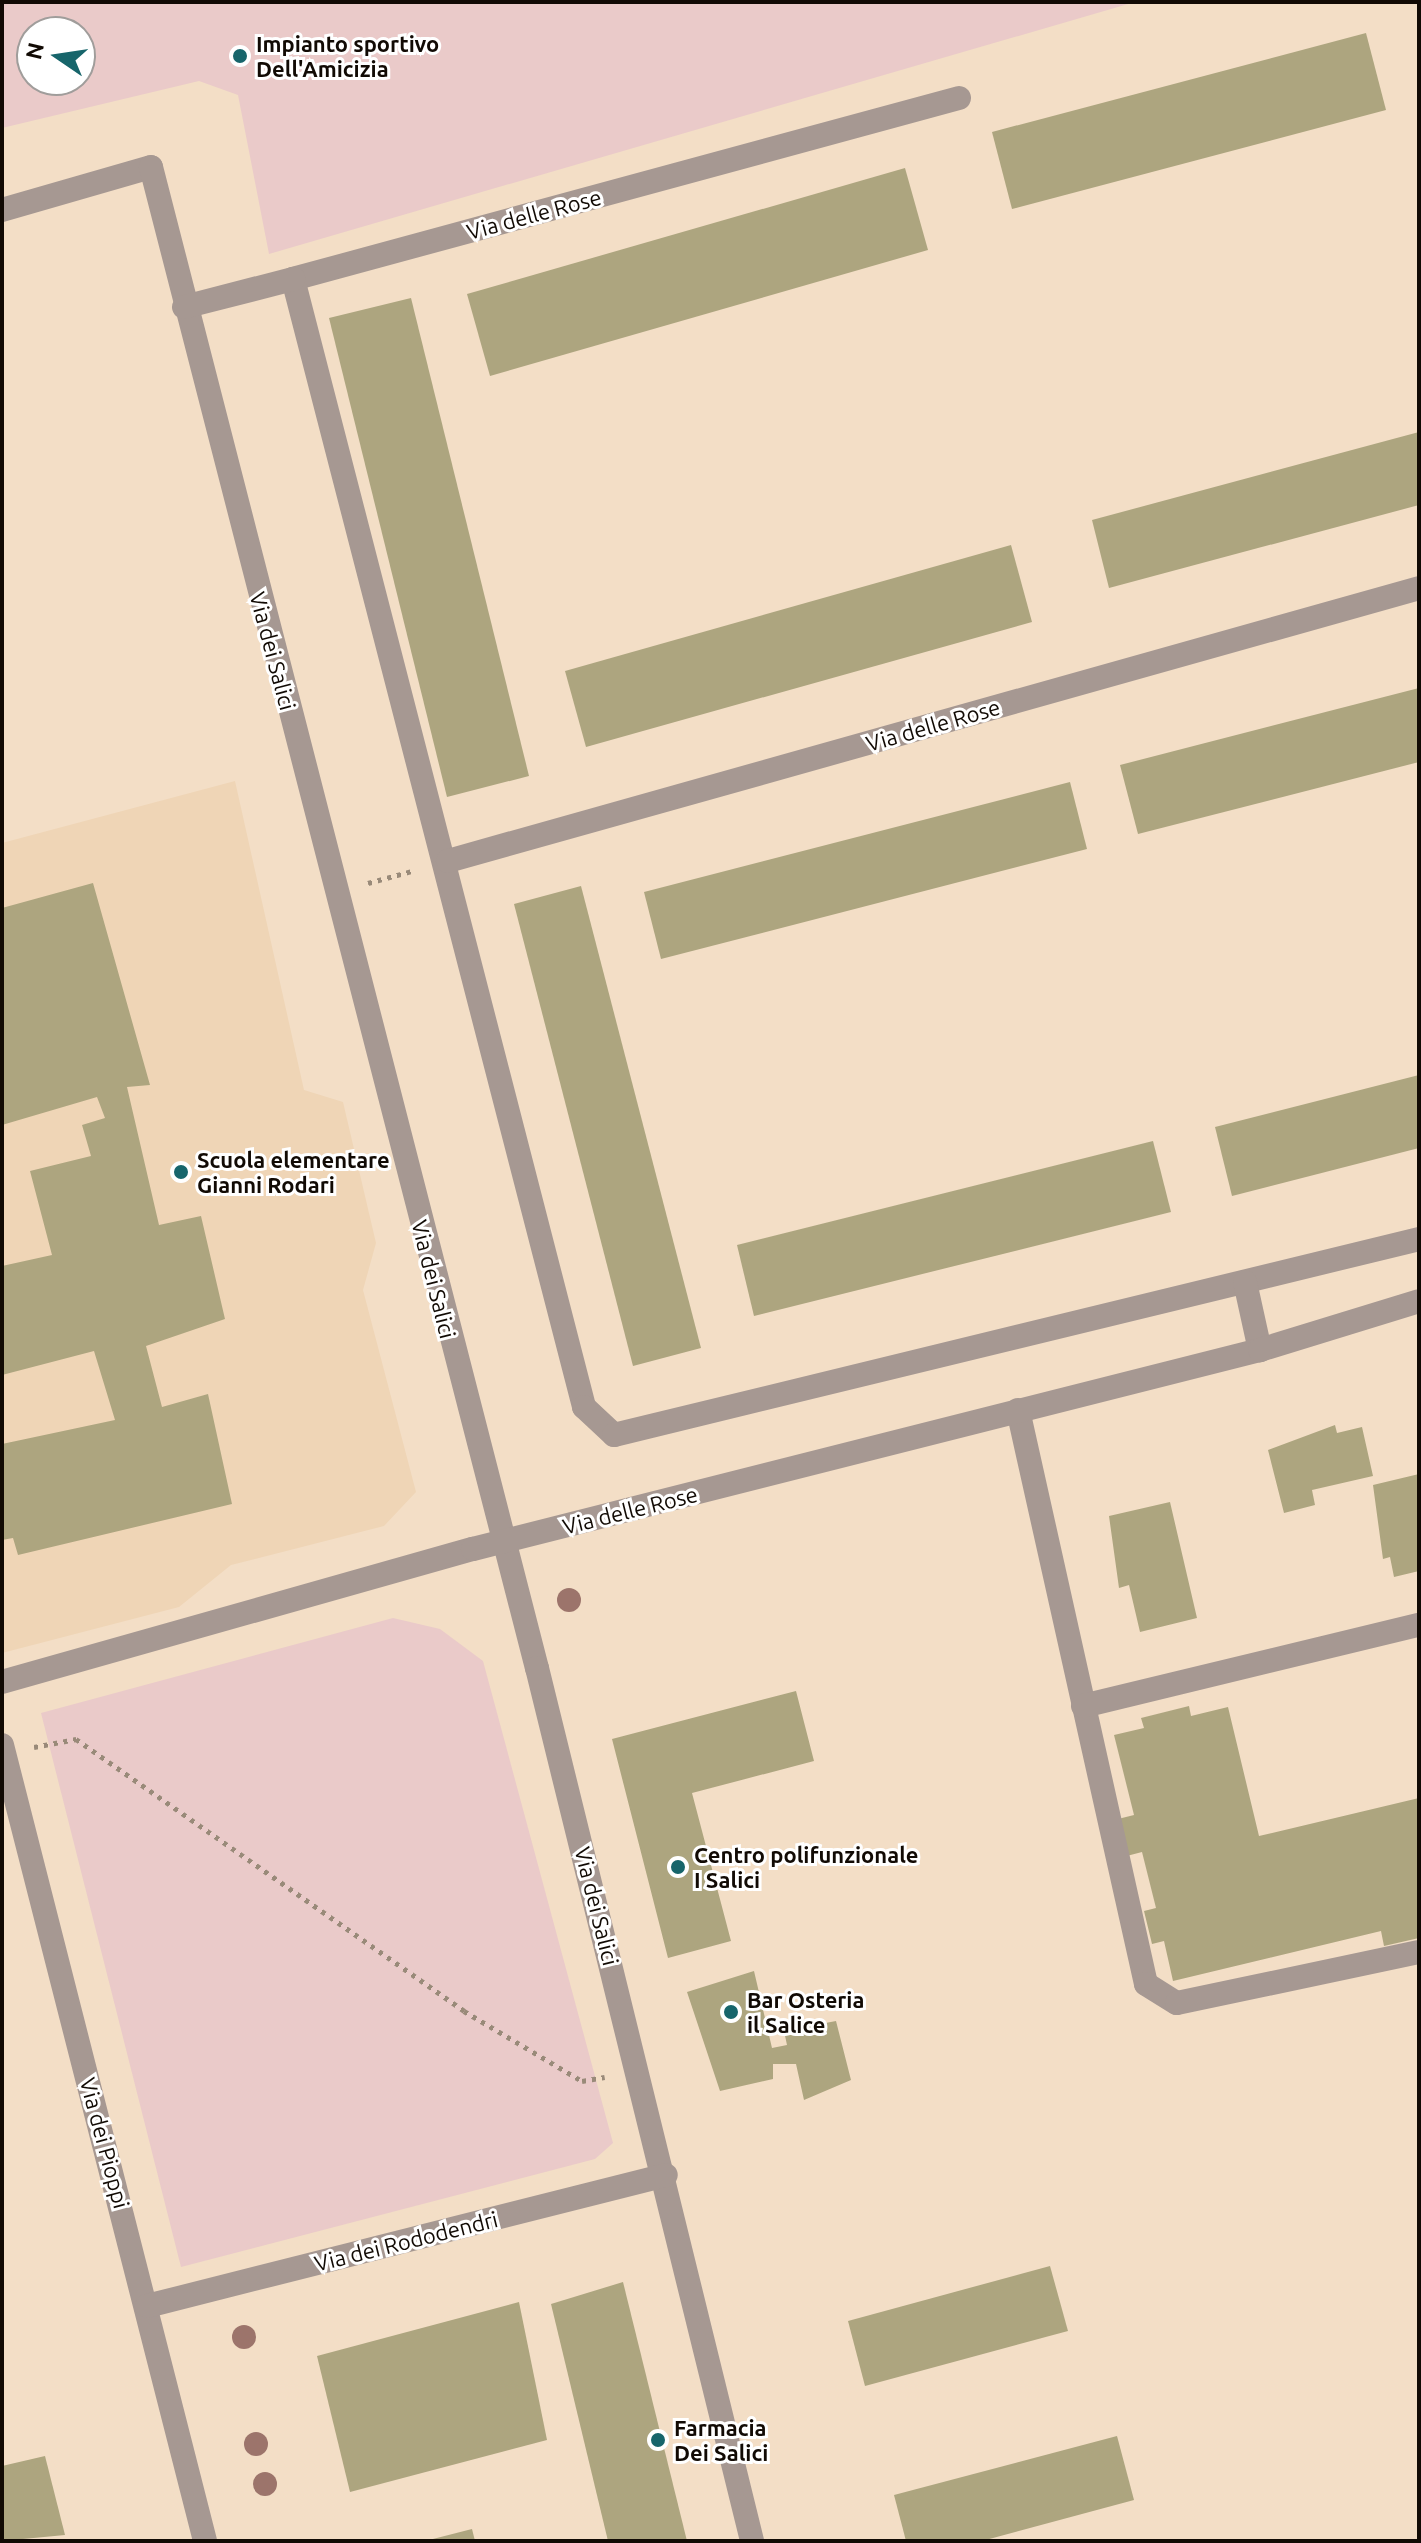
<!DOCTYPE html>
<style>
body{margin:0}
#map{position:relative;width:1421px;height:2543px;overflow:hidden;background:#f3dec6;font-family:Ubuntu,sans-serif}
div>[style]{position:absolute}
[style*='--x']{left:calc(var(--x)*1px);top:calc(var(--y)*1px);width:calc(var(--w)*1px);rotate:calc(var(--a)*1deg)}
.built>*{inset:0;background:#efd5b6}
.green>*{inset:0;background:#eacac9}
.building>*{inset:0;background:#ada57f}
.path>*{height:5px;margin-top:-2.5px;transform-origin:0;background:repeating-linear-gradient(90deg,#998a79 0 4px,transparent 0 10px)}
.minor>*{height:24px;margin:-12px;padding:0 12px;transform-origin:12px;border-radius:12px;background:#a69892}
.trees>*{width:24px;height:24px;margin:-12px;border-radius:50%;background:#9c746b}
.dots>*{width:22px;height:22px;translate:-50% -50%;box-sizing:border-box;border:4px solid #fff;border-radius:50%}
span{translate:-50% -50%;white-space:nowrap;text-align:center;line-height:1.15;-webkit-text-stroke:6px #fff;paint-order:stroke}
.poi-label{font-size:22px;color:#110a04;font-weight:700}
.left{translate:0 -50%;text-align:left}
.street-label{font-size:22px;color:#110a04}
.frame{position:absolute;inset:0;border:4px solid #110a04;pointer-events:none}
.north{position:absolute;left:16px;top:16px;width:80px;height:80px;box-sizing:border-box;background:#fff;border:2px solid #a09d9b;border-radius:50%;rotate:283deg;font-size:22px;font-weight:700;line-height:32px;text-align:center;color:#110a04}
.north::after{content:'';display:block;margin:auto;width:28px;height:36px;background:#17656b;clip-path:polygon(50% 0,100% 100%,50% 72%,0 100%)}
</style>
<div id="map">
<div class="built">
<i style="clip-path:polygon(235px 781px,304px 1090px,343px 1102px,376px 1243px,363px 1290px,416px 1492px,384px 1526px,231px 1565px,179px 1607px,2px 1653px,2px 843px)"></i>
</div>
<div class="green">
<i style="clip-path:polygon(evenodd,2px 2px,1135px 2px,269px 254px,238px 95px,199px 81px,2px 128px,2px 2px,32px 32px,80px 32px,80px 80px,32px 80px,32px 32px)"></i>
<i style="clip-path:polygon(393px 1618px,440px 1629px,483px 1661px,613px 2143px,595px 2159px,181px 2267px,41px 1713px)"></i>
</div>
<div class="building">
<i style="clip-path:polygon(1366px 33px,1386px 110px,1012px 209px,992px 132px)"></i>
<i style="clip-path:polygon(905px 168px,928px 250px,490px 376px,467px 294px)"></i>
<i style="clip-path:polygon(411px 298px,529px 776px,447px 797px,329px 318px)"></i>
<i style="clip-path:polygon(1419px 432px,1419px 505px,1109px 588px,1092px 520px)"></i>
<i style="clip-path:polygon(1011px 545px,1032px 622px,586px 747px,565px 671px)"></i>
<i style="clip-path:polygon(1419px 688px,1419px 762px,1138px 834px,1120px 765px)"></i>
<i style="clip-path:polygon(1070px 782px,1087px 849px,661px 959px,644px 892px)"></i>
<i style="clip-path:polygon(93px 883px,150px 1085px,127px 1087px,159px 1225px,201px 1216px,225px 1319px,146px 1346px,162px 1407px,208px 1394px,232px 1504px,18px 1555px,13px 1538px,2px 1540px,2px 1444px,115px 1420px,94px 1351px,2px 1375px,2px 1266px,52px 1255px,30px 1171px,91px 1156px,82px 1125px,105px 1118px,97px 1097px,2px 1125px,2px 908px)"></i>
<i style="clip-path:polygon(581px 886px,701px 1348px,633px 1366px,514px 904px)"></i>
<i style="clip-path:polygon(1419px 1075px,1419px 1148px,1232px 1196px,1215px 1127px)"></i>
<i style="clip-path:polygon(1153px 1141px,1171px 1212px,754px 1316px,737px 1245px)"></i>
<i style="clip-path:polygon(1335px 1425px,1337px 1433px,1362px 1427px,1373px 1476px,1312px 1490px,1315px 1505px,1284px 1513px,1268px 1450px)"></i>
<i style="clip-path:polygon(1419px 1474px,1419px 1571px,1394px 1577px,1390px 1557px,1383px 1559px,1373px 1485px)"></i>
<i style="clip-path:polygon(1170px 1502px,1197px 1618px,1140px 1632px,1129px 1585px,1119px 1588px,1109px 1516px)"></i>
<i style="clip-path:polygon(796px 1691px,814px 1761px,692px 1793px,731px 1941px,668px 1958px,612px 1739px)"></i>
<i style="clip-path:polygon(1189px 1706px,1191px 1716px,1228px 1707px,1259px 1836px,1419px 1798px,1419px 1938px,1384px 1946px,1381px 1931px,1173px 1981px,1164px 1941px,1152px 1944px,1144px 1911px,1156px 1908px,1142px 1852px,1119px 1858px,1110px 1821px,1134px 1815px,1114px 1735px,1144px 1728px,1141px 1718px)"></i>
<i style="clip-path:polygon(754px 1971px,772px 2048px,787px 2045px,784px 2031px,836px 2021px,851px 2080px,804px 2100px,796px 2064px,773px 2064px,773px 2079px,720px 2091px,687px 1992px)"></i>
<i style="clip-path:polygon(1050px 2266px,1068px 2331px,865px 2386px,848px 2321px)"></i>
<i style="clip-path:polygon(623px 2282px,687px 2541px,608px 2541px,551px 2304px)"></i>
<i style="clip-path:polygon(519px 2302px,547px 2440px,350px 2492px,317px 2356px)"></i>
<i style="clip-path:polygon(1117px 2436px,1134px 2500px,982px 2541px,906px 2541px,894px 2495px)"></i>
<i style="clip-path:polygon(45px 2456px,65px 2535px,2px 2541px,2px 2466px)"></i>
<i style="clip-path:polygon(472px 2529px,475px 2541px,429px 2541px,429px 2540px)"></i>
</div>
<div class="path">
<i style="--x:368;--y:883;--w:46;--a:-15.3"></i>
<i style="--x:34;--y:1747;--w:43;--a:-10.8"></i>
<i style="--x:76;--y:1739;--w:474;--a:35"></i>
<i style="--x:464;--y:2011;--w:137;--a:30.7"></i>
<i style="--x:582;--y:2081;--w:23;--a:-10"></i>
</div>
<div class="minor">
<i style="--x:959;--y:98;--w:690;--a:164.8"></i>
<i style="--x:293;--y:279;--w:1165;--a:75.53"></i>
<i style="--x:584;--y:1407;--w:41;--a:43"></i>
<i style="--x:614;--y:1435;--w:829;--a:-13.68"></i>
<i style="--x:2;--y:210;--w:155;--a:-16.1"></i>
<i style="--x:151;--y:167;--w:1550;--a:75.58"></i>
<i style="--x:537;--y:1668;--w:899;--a:76.16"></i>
<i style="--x:184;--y:307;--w:113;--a:-14.4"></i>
<i style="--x:448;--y:861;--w:1009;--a:-15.7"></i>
<i style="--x:1245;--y:1282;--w:70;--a:77.6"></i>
<i style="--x:1018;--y:1410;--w:588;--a:77.43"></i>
<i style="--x:1146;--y:1984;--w:36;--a:32"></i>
<i style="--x:1177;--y:2003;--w:247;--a:-11.9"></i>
<i style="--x:2;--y:1682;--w:489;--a:-15.8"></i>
<i style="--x:473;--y:1549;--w:812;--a:-14.19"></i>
<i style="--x:1260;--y:1350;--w:166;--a:-17.1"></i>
<i style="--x:1083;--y:1706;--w:346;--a:-13.6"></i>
<i style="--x:2;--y:1745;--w:821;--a:75.69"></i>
<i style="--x:147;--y:2306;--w:535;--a:-14.17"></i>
</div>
<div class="trees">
<i style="left:569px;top:1600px"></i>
<i style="left:244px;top:2337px"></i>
<i style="left:256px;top:2444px"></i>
<i style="left:265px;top:2484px"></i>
</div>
<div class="dots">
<i style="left:240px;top:56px;background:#17656b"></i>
<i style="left:181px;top:1172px;background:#17656b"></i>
<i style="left:678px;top:1867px;background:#17656b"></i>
<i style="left:731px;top:2012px;background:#17656b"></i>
<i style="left:658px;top:2440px;background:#17656b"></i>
</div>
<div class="poi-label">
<span class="left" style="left:256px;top:56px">Impianto sportivo<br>Dell'Amicizia</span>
<span class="left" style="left:197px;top:1172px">Scuola elementare<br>Gianni Rodari</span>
<span class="left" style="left:694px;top:1867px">Centro polifunzionale<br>I Salici</span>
<span class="left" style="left:747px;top:2012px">Bar Osteria<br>il Salice</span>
<span class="left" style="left:674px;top:2440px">Farmacia<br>Dei Salici</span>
</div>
<div class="street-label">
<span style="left:534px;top:214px;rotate:-15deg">Via delle Rose</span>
<span style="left:273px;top:651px;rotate:75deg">Via dei Salici</span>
<span style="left:933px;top:725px;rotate:-16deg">Via delle Rose</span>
<span style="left:434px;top:1279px;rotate:76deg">Via dei Salici</span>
<span style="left:630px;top:1510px;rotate:-14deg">Via delle Rose</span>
<span style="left:597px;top:1906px;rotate:76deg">Via dei Salici</span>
<span style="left:105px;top:2143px;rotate:75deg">Via dei Pioppi</span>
<span style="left:406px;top:2241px;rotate:-14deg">Via dei Rododendri</span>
</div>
<div class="frame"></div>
<div class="north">N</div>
</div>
